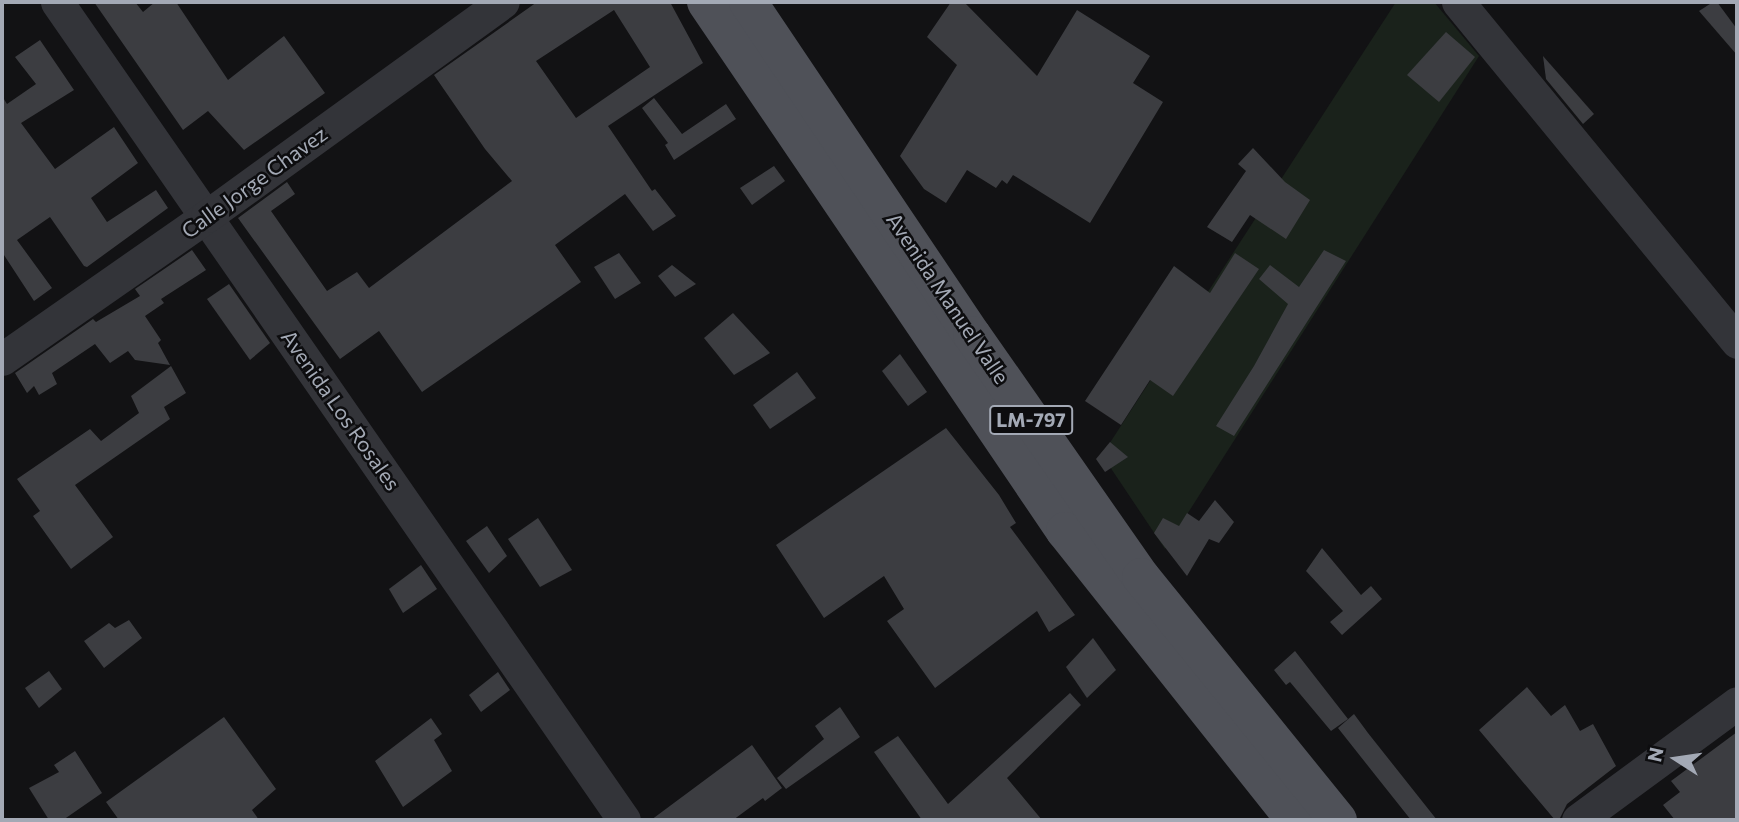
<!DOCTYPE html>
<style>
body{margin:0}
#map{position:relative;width:1739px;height:822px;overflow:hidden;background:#121214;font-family:Commissioner,sans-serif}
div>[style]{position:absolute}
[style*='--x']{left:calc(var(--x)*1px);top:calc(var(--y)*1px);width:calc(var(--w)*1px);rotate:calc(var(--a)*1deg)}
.green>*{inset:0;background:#1a221b}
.building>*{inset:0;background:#3c3d41}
.minor>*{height:33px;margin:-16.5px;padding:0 16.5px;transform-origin:16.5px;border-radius:16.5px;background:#333439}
.major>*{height:38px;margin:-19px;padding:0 19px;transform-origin:19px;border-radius:19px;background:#4f5158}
span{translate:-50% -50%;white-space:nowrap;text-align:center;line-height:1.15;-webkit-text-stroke:5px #0d0d0f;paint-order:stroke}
.shield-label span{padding:2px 5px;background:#0d0d0f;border:2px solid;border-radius:5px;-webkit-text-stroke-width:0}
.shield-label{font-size:19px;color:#a3a9b5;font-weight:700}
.street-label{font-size:21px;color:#a3a9b5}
.frame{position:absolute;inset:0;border:4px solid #a3a9b5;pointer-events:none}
.north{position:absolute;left:1641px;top:724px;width:70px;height:70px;-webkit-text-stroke:5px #0d0d0f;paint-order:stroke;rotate:282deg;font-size:19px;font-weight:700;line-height:28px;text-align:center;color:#a3a9b5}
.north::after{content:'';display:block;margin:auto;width:24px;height:32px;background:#a3a9b5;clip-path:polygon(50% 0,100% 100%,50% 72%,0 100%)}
</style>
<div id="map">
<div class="green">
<i style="clip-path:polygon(1396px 2px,1434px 2px,1479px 56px,1165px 549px,1102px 455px)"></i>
</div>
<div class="building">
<i style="clip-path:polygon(94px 2px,135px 2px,143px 12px,155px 2px,176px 2px,228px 80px,284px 36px,325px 93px,244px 150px,208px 111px,183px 130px)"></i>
<i style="clip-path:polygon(evenodd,537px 2px,670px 2px,703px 63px,608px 126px,652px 191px,655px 189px,676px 216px,653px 231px,625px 194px,555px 245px,581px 282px,422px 392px,379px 331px,340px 359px,238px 218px,287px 182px,295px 194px,271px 211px,327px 291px,357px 272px,369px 288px,512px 181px,485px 149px,434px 75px,537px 2px,614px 10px,650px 67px,576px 118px,536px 61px,614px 10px)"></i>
<i style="clip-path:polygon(951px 2px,964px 2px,1037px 76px,1077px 10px,1150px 56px,1133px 83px,1163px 102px,1090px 223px,1013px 175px,1007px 184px,1002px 180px,996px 188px,967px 170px,946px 203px,924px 189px,900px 156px,957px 65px,927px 37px)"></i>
<i style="clip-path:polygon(1713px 2px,1717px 2px,1737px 29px,1737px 55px,1699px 11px)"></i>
<i style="clip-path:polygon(1446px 32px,1475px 57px,1439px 102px,1407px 75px)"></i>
<i style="clip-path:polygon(40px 40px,74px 90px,21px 123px,55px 169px,114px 127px,138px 163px,91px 198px,107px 222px,156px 190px,168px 208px,87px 267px,84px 266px,50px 217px,17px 240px,52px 288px,34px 301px,2px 252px,2px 96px,7px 104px,36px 84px,15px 57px)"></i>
<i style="clip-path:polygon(1543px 56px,1594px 114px,1583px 124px,1546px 79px)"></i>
<i style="clip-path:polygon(654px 98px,682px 134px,726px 104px,736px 119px,674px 160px,665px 145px,668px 143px,642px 108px)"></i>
<i style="clip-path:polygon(1253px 148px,1285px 182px,1310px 200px,1286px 239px,1250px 215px,1232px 242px,1207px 227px,1246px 171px,1238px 164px)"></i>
<i style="clip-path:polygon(774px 166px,785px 181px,752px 205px,740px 188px)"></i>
<i style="clip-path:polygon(192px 250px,206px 270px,161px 299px,164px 303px,145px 316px,161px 340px,158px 343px,170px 365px,135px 360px,128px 351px,110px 363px,95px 344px,52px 373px,57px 384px,39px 395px,34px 386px,27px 393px,15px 373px,93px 319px,96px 322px,140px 296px,135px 289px)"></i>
<i style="clip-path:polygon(1324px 250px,1346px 261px,1234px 436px,1216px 426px,1254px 366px,1288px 304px,1259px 279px,1270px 265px,1299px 287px)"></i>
<i style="clip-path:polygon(619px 253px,641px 283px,615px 299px,594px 267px)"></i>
<i style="clip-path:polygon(1235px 253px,1259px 269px,1173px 396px,1150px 380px,1121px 425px,1085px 401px,1174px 266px,1210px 293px)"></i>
<i style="clip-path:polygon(672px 265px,696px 284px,675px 297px,658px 276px)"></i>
<i style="clip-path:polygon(229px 284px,270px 343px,250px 360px,207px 299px)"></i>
<i style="clip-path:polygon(733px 313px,770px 353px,734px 375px,704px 338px)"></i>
<i style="clip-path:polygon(900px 354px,927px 392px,908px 406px,882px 371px)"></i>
<i style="clip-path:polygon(171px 366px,186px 393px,164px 407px,170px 419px,75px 485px,113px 537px,71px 569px,33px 516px,40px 511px,17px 479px,90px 429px,101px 441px,139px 413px,131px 396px)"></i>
<i style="clip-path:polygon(797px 372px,816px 398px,770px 429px,753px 405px)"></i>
<i style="clip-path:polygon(946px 428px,999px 495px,1016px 523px,1010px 527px,1075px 615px,1049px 632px,1037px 611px,935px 688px,887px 621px,904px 609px,884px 576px,824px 618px,776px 545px)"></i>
<i style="clip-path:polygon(1110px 442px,1128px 457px,1105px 472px,1096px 459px)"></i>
<i style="clip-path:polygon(1215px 500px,1234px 522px,1219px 543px,1209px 539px,1187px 576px,1154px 533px,1163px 518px,1179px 526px,1187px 513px,1199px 521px)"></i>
<i style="clip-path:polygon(538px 518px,572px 570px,540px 587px,508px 539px)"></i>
<i style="clip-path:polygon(487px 526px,507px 556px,489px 573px,466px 541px)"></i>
<i style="clip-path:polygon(1322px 548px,1361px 595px,1371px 586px,1382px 599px,1342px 635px,1330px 622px,1343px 611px,1306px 571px)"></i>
<i style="clip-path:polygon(421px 565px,437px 589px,403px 613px,389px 589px)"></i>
<i style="clip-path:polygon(129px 620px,142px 638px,104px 668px,84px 641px,109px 623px,115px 628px)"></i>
<i style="clip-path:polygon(1093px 638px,1116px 670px,1087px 698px,1066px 667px)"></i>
<i style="clip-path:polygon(1295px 651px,1348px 719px,1331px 731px,1290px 682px,1286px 685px,1274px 670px)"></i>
<i style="clip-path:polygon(49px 671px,62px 689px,39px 708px,25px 688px)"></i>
<i style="clip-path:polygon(498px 672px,510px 690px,481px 712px,469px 695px)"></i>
<i style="clip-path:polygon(1527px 687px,1551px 716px,1565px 705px,1580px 731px,1593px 724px,1616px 766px,1567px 804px,1559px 820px,1555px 820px,1479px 730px)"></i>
<i style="clip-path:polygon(1070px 693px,1081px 705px,1007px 778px,1042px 820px,922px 820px,874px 752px,898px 736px,948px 804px)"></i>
<i style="clip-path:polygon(840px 707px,860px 737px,786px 789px,777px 778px,824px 739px,815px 726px)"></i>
<i style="clip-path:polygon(1354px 714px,1368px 733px,1437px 820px,1411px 820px,1376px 776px,1338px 728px)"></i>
<i style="clip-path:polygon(224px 717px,276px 789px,252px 810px,259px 820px,119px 820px,106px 802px)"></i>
<i style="clip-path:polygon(431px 718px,442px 734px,434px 740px,452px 771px,403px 807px,375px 761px)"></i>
<i style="clip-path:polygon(1737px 732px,1737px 820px,1675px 820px,1663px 805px,1680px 792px,1671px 781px)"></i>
<i style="clip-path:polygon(752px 745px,782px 788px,765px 801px,763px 798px,733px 820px,651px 820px)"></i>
<i style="clip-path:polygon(75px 751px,102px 793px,63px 820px,49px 820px,29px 788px,59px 772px,54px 765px)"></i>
</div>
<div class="minor">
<i style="--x:57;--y:2;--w:995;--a:55.27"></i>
<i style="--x:1458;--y:2;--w:440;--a:50.6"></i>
<i style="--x:2;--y:359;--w:250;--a:-34.9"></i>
<i style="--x:207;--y:216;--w:365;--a:-35.9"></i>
<i style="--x:1578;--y:820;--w:197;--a:-36.3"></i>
</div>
<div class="major">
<i style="--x:706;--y:2;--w:639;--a:55.84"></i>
<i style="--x:1065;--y:531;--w:369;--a:51.5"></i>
<i style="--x:748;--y:2;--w:401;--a:56.1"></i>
<i style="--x:972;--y:335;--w:295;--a:55.1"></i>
<i style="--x:1141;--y:577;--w:313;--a:51"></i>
</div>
<div class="shield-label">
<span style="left:1031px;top:420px">LM-797</span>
</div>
<div class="street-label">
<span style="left:254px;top:182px;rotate:-36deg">Calle Jorge Chavez</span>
<span style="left:948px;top:298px;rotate:56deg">Avenida Manuel Valle</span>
<span style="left:341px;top:410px;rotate:55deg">Avenida Los Rosales</span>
</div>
<div class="frame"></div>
<div class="north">N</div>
</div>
